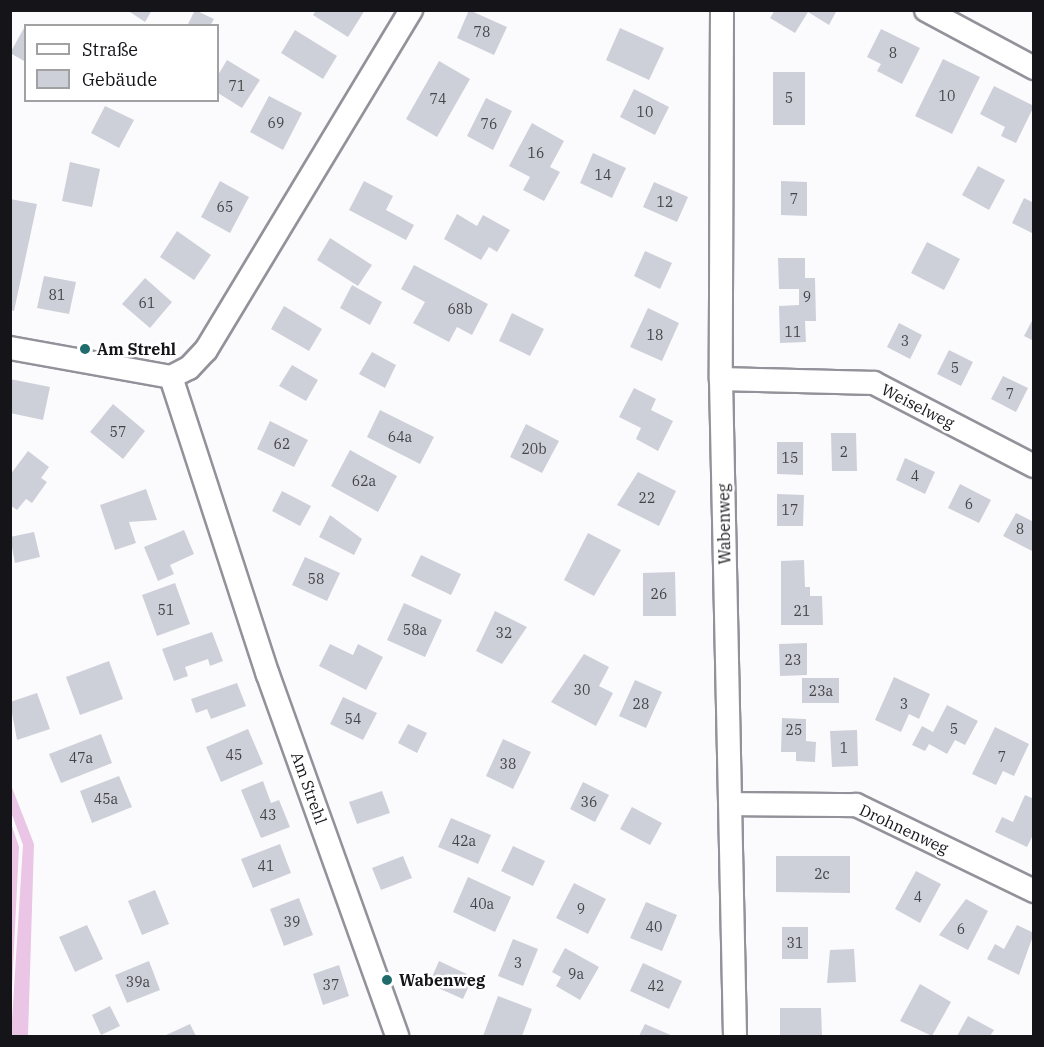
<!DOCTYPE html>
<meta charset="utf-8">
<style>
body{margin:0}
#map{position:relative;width:1044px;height:1047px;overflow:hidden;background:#fbfbfe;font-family:"IBM Plex Serif",serif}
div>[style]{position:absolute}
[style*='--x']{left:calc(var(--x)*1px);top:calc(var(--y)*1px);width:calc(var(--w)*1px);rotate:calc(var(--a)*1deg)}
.green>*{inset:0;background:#ebc5e5}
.building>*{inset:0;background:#ced0d9}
.roads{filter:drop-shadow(2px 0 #93929a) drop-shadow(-2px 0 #93929a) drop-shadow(0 2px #93929a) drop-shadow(0 -2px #93929a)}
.street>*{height:22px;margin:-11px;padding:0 11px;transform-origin:11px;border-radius:11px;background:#fff}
.dots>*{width:16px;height:16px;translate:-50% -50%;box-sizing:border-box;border:3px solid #fff;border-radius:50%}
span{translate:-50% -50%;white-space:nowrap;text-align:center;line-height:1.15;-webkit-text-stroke:5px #fff;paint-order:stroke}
.number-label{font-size:14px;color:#434348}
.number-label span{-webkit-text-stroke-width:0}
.poi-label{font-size:16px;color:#151418;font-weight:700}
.left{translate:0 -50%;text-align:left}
.street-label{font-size:16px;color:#151418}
.frame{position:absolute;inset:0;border:12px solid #151418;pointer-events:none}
.legend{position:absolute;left:24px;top:24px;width:195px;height:78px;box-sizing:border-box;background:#fff;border:2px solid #a1a1a3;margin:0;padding:8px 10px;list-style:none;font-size:18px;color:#151418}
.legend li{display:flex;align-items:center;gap:12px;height:30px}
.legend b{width:30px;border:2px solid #a1a1a3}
</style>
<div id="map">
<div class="green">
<i style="clip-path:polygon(11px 785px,34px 844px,28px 1036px,11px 1036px,23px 845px,11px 812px)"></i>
<i style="clip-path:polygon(11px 823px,19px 847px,11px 1008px)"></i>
</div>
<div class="building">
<i style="clip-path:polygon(127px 10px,152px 10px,145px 22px)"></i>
<i style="clip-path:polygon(195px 10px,214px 19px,210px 26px,187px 26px)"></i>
<i style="clip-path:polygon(316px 10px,365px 10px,348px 37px,313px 15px)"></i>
<i style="clip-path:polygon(469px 10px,507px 27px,494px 55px,457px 38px)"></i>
<i style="clip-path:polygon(775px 10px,837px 10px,829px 25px,808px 12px,795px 33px,770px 18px)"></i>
<i style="clip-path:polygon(24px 28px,26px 29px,26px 62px,10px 53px)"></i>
<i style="clip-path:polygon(620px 28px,664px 48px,649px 80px,606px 60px)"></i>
<i style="clip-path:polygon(881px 29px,920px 48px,902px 84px,877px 71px,881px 64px,867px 57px)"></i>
<i style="clip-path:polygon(295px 30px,337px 56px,323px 79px,281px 53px)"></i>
<i style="clip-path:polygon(943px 59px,980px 77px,952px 134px,915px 116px)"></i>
<i style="clip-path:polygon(227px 60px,260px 80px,242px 108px,218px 93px,218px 75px)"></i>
<i style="clip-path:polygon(439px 61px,470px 79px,437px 137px,406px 119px)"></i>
<i style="clip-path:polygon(773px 72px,805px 72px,805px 125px,773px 125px)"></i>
<i style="clip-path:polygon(994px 86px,1034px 106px,1016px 143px,1001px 136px,1005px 127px,980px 114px)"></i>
<i style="clip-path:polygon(634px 89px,669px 107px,655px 135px,620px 117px)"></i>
<i style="clip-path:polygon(269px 96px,302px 113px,283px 150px,250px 132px)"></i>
<i style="clip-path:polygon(486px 98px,512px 111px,493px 150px,467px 136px)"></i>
<i style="clip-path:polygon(105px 106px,134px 120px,119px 148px,91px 133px)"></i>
<i style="clip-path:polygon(532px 123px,564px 141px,550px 167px,560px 172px,544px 201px,523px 190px,530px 177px,509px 166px)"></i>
<i style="clip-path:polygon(593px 153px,626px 168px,612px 198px,580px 183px)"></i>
<i style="clip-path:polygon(70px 162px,100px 169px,92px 207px,62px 201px)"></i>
<i style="clip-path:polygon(978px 166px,1005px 180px,989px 210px,962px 195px)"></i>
<i style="clip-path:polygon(220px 181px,249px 197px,230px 233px,201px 217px)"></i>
<i style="clip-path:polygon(364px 181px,393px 196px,386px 210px,414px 225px,406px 240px,349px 210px)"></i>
<i style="clip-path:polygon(781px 181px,807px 182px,807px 216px,781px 215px)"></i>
<i style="clip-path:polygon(654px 182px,688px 197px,677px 222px,643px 207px)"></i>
<i style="clip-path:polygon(1024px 198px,1034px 203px,1034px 234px,1012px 223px)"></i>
<i style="clip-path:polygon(10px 199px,37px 204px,14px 311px,10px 310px)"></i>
<i style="clip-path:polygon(457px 214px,477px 226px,483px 215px,510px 230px,497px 252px,489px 247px,481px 260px,444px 239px)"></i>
<i style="clip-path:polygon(177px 231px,211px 255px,194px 280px,160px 257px)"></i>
<i style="clip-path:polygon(330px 238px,372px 265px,358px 286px,317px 260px)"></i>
<i style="clip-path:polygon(927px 242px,960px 259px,944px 290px,911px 273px)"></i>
<i style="clip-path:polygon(645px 251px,672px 263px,660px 289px,634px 276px)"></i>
<i style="clip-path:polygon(778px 258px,805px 258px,805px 278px,815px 278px,816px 321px,805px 321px,806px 342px,780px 343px,779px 306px,799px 305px,799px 289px,779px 289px)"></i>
<i style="clip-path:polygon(414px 265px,488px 304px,472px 335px,457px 327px,449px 342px,413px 323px,425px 302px,401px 289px)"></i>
<i style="clip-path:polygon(44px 276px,76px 282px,69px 314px,37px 308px)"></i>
<i style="clip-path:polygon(145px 278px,172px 302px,150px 328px,122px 304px)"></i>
<i style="clip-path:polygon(352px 285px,382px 302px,370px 325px,340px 308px)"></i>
<i style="clip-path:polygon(284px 306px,322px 329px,309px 351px,271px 329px)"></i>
<i style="clip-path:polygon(648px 308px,679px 323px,662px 361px,630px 347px)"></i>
<i style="clip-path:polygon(512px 313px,544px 329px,530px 356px,499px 341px)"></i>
<i style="clip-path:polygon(1034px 317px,1034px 341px,1024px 336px)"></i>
<i style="clip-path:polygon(899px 323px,922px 335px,910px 359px,887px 347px)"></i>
<i style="clip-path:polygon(949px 350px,973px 362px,961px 386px,937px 374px)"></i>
<i style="clip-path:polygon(372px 352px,396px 365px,385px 388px,359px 374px)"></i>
<i style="clip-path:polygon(292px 365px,318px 380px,306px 401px,279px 386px)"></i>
<i style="clip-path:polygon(1003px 376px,1028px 388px,1016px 412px,991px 399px)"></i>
<i style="clip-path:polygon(10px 379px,50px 387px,43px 420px,10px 413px)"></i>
<i style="clip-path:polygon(634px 388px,656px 399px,651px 410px,673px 421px,658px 451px,636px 439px,641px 428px,619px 417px)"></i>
<i style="clip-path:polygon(113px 404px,145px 431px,123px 459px,90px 432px)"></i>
<i style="clip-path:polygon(380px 410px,434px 437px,420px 464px,367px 437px)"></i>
<i style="clip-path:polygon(270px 421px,308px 440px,294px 467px,257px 449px)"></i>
<i style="clip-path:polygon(526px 424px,559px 441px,542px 473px,510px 457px)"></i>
<i style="clip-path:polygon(831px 433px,856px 433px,857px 471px,832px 471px)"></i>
<i style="clip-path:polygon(777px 442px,803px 442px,803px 475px,777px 474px)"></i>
<i style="clip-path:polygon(350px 450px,397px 476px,378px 512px,331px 486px)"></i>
<i style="clip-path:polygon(28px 451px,49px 467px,41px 478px,47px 482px,32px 503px,26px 499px,17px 510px,10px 505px,10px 475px)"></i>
<i style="clip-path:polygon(905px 458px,935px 472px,925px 494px,896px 480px)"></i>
<i style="clip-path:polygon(638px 472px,676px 491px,659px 526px,617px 505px)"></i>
<i style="clip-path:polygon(960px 484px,991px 500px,979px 523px,948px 508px)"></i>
<i style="clip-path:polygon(146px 489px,157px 520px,129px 522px,136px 543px,115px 550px,100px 505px)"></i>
<i style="clip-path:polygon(282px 491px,311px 506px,300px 526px,272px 511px)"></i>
<i style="clip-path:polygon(777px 494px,804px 495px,803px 526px,777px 526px)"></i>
<i style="clip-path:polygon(1016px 513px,1034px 522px,1034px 552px,1003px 536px)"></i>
<i style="clip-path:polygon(330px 515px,362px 539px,354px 555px,319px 537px)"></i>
<i style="clip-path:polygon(184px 530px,194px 554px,170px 565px,174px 574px,158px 581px,144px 547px)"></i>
<i style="clip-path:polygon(34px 532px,40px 557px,15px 563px,10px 537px)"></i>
<i style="clip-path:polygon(588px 533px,621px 550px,594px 596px,564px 580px)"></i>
<i style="clip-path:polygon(421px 555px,461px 574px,451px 595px,411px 576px)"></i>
<i style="clip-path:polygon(305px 557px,340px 573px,327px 601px,292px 585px)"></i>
<i style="clip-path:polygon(804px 560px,805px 587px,810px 587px,810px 596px,822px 596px,823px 625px,781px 625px,781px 561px)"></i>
<i style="clip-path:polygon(675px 572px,676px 616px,643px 616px,643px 573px)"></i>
<i style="clip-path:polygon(175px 583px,190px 624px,157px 636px,142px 595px)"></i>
<i style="clip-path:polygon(404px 603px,442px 620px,425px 657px,387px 640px)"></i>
<i style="clip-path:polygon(495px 611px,527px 627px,502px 664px,476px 651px)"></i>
<i style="clip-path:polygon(212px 632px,223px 661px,210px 666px,208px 659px,185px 667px,188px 676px,174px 681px,162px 649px)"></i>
<i style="clip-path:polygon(807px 643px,807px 675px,780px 676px,779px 644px)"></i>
<i style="clip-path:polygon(330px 644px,353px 655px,358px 644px,383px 657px,366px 690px,319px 666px)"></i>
<i style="clip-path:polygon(584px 654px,609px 667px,599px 686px,613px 693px,596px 726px,551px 702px)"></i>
<i style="clip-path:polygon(109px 661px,123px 699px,80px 715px,66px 677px)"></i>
<i style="clip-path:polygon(894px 677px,930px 694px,919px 719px,909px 714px,901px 732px,875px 720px)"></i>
<i style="clip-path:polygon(802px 678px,839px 678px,839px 703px,802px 703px)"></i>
<i style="clip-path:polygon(635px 680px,662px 692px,646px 728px,619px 716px)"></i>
<i style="clip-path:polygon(237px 683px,246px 706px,211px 719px,207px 709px,196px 713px,191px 699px)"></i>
<i style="clip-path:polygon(37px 693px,50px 729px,17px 740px,10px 702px)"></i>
<i style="clip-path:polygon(343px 697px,377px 713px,363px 740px,330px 724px)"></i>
<i style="clip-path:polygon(947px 705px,978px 721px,965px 745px,955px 740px,947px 754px,929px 744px,925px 751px,912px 745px,922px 726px,933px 732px)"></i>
<i style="clip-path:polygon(782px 718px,806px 719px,806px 741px,816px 742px,815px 762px,796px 761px,796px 752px,781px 752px)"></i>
<i style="clip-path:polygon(408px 724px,427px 733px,417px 753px,398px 743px)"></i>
<i style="clip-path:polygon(995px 727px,1029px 744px,1014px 776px,1003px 771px,996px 785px,972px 774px)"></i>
<i style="clip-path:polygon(248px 729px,263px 764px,221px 782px,206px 747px)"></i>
<i style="clip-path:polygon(857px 730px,858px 766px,832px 767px,830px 731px)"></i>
<i style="clip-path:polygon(101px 734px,112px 763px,61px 783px,49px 754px)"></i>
<i style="clip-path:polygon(503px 739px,531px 752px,513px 789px,486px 776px)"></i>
<i style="clip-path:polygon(119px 776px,132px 807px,92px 823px,80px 791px)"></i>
<i style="clip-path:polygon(263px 781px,271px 803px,279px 800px,290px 827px,261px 838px,241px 790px)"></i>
<i style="clip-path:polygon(583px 782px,609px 795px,595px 822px,570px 809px)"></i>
<i style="clip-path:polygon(382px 791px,390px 813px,357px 824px,349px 802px)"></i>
<i style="clip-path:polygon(1025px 795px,1034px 799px,1034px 833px,1027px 847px,995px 832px,1002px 817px,1013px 822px)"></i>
<i style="clip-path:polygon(632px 807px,662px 823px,650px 845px,620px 829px)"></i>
<i style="clip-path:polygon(451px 818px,491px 835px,478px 864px,438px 847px)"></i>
<i style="clip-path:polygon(280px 844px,291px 873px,253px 888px,241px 859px)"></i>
<i style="clip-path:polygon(513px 846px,545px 861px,533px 886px,501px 871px)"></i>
<i style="clip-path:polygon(403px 856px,412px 878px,381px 890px,372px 868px)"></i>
<i style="clip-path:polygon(776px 856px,850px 856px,850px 893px,776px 892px)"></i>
<i style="clip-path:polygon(916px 871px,941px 884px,920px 923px,895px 909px)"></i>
<i style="clip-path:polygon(468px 877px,511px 897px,495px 932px,453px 912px)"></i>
<i style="clip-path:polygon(574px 883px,606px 899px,588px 934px,556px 918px)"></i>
<i style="clip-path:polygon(155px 890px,169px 924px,142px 935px,128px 901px)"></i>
<i style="clip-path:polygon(299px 898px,313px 935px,284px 946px,270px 909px)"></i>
<i style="clip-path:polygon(966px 899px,988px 911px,968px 950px,939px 935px)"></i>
<i style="clip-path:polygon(646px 902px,677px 915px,662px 951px,630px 938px)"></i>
<i style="clip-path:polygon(87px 925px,103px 959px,75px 972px,59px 937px)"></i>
<i style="clip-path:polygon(1017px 925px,1034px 933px,1019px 975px,987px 959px,995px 944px,1004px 949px)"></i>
<i style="clip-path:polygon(782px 927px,808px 927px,808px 959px,782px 959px)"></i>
<i style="clip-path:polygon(513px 939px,538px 949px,523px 986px,498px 976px)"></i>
<i style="clip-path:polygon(565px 948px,599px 967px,580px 1000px,556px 986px,561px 977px,552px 972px)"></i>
<i style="clip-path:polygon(854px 949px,856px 982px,827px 983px,830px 950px)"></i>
<i style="clip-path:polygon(149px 961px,160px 990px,127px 1003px,115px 975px)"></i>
<i style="clip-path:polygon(439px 961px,473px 977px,463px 999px,429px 984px)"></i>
<i style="clip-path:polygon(643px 963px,682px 981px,669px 1009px,630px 991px)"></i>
<i style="clip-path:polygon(339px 965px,349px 996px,323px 1005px,313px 974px)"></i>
<i style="clip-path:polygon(920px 984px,951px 1002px,932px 1036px,900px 1021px)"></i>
<i style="clip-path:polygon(498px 996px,532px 1009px,522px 1036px,483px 1036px)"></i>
<i style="clip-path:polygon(110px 1006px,120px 1026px,101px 1035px,92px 1015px)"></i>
<i style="clip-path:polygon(780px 1008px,821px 1008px,822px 1036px,780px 1036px)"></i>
<i style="clip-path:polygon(968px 1016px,994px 1030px,990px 1036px,957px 1036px)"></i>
<i style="clip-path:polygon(190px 1024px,196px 1036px,164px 1036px)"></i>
<i style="clip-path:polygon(645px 1024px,673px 1036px,639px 1036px)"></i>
</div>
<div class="roads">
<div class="street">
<i style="--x:722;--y:10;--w:369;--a:90.2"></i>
<i style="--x:721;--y:379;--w:657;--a:88.78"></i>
<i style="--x:926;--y:10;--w:123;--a:28.2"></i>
<i style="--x:10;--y:348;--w:164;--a:10.2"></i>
<i style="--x:171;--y:377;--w:313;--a:72"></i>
<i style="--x:268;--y:675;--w:383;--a:70.3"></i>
<i style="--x:171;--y:377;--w:20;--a:-27"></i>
<i style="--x:189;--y:368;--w:25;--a:-47"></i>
<i style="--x:206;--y:350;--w:397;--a:-58.9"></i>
<i style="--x:721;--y:379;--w:153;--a:1.5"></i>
<i style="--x:874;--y:383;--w:180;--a:27.4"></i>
<i style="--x:731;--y:804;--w:125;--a:0.5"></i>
<i style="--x:856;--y:805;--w:198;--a:25.8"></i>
</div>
</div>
<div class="dots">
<i style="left:85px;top:349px;background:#206c6c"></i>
<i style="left:387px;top:980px;background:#206c6c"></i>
</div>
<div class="number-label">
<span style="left:482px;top:32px">78</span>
<span style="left:893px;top:53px">8</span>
<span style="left:237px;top:86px">71</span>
<span style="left:947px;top:96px">10</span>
<span style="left:789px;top:98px">5</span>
<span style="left:438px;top:99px">74</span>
<span style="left:645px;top:112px">10</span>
<span style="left:276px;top:123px">69</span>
<span style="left:489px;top:124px">76</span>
<span style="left:536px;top:153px">16</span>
<span style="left:603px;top:175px">14</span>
<span style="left:794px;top:199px">7</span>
<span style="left:665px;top:202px">12</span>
<span style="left:225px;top:207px">65</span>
<span style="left:57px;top:295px">81</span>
<span style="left:807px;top:297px">9</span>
<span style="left:147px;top:303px">61</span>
<span style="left:460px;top:309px">68b</span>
<span style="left:793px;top:332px">11</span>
<span style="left:655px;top:335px">18</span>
<span style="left:905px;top:341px">3</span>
<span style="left:955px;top:368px">5</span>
<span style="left:1010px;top:394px">7</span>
<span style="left:118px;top:432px">57</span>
<span style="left:400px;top:437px">64a</span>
<span style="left:282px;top:444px">62</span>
<span style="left:534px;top:449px">20b</span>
<span style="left:844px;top:452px">2</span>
<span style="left:790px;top:458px">15</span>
<span style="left:915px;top:476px">4</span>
<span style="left:364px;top:481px">62a</span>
<span style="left:647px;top:498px">22</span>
<span style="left:969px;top:504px">6</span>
<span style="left:790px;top:510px">17</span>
<span style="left:1020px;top:529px">8</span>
<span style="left:316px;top:579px">58</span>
<span style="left:659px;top:594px">26</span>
<span style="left:166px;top:610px">51</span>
<span style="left:802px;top:611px">21</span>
<span style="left:415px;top:630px">58a</span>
<span style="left:504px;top:633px">32</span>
<span style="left:793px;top:660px">23</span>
<span style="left:582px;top:690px">30</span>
<span style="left:821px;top:691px">23a</span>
<span style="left:641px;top:704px">28</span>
<span style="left:904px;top:704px">3</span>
<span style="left:353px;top:719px">54</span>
<span style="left:954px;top:729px">5</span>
<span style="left:794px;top:730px">25</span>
<span style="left:844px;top:748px">1</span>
<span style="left:234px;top:755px">45</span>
<span style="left:1002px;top:757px">7</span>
<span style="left:81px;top:758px">47a</span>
<span style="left:508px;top:764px">38</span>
<span style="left:106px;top:799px">45a</span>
<span style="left:589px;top:802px">36</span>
<span style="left:268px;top:815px">43</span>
<span style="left:464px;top:841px">42a</span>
<span style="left:266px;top:866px">41</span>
<span style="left:822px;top:874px">2c</span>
<span style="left:918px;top:897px">4</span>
<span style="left:482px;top:904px">40a</span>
<span style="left:581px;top:909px">9</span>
<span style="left:292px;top:922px">39</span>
<span style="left:654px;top:927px">40</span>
<span style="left:961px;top:929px">6</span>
<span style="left:795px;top:943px">31</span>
<span style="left:518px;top:963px">3</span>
<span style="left:576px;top:974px">9a</span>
<span style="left:138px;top:982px">39a</span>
<span style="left:331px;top:985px">37</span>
<span style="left:656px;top:986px">42</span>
</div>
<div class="poi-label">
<span class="left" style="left:97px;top:349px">Am Strehl</span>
<span class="left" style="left:399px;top:980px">Wabenweg</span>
</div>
<div class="street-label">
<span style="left:918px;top:406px;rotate:27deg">Weiselweg</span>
<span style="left:724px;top:524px;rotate:-91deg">Wabenweg</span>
<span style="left:309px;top:788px;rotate:70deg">Am Strehl</span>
<span style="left:904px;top:829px;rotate:25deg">Drohnenweg</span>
</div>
<div class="frame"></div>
<ul class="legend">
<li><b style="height:8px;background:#fff"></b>Straße</li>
<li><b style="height:16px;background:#ced0d9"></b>Gebäude</li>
</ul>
</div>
